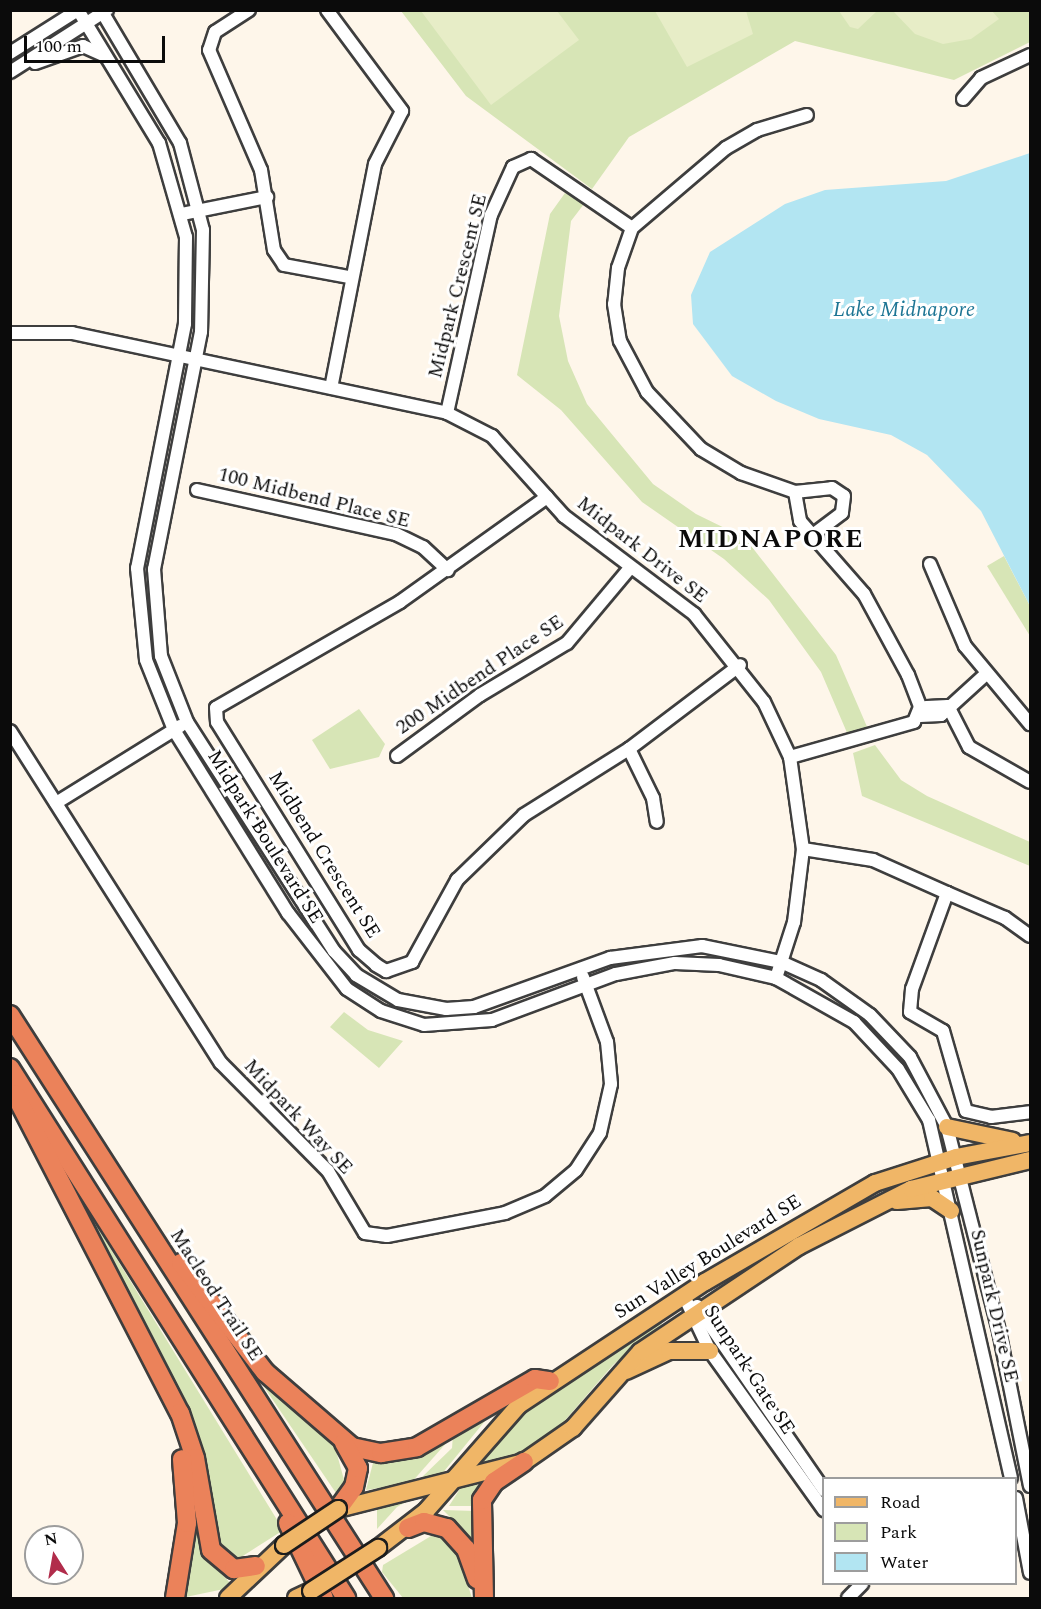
<!DOCTYPE html>
<style>
body{margin:0}
#map{position:relative;width:1041px;height:1609px;overflow:hidden;background:#fef6ea;font-family:Spectral,serif}
div>[style]{position:absolute}
[style*='--x']{left:calc(var(--x)*1px);top:calc(var(--y)*1px);width:calc(var(--w)*1px);rotate:calc(var(--a)*1deg)}
.green>*{inset:0;background:#d7e5b6}
.pitch>*{inset:0;background:#e7edc7}
.water>*{inset:0;background:#b2e5f2}
.roads{filter:drop-shadow(2px 0 #3e3e3e) drop-shadow(-2px 0 #3e3e3e) drop-shadow(0 2px #3e3e3e) drop-shadow(0 -2px #3e3e3e)}
.minor>*{height:12px;margin:-6px;padding:0 6px;transform-origin:6px;border-radius:6px;background:#fff}
.major>*{height:16px;margin:-8px;padding:0 8px;transform-origin:8px;border-radius:8px;background:#f0b667}
.highway>*{height:18px;margin:-9px;padding:0 9px;transform-origin:9px;border-radius:9px;background:#eb825a}
.bridges{filter:drop-shadow(2px 0 #1c1c1c) drop-shadow(-2px 0 #1c1c1c) drop-shadow(0 2px #1c1c1c) drop-shadow(0 -2px #1c1c1c)}
.major-bridge>*{height:16px;margin:-8px;padding:0 8px;transform-origin:8px;border-radius:8px;background:#f0b667}
span{translate:-50% -50%;white-space:nowrap;text-align:center;line-height:1.15;-webkit-text-stroke:6px #fff;paint-order:stroke}
.street-label{font-size:20px;color:#0b0b0b}
.water-label{font-size:21px;color:#1d7594;font-style:italic}
.district-label{font-size:26px;color:#0b0b0b;font-weight:700;letter-spacing:1.5px}
.frame{position:absolute;inset:0;border:12px solid #0b0b0b;pointer-events:none}
.legend{position:absolute;left:822px;top:1477px;width:195px;height:108px;box-sizing:border-box;background:#fff;border:2px solid #9d9d9d;margin:0;padding:8px 10px;list-style:none;font-size:18px;color:#0b0b0b}
.legend li{display:flex;align-items:center;gap:12px;height:30px}
.legend b{width:30px;border:2px solid #9d9d9d}
.north{position:absolute;left:24px;top:1525px;width:60px;height:60px;box-sizing:border-box;background:#fff;border:2px solid #9d9d9d;border-radius:50%;rotate:349deg;font-size:16px;font-weight:700;line-height:24px;text-align:center;color:#0b0b0b}
.north::after{content:'';display:block;margin:auto;width:21px;height:27px;background:#b12c4b;clip-path:polygon(50% 0,100% 100%,50% 72%,0 100%)}
.scale{position:absolute;left:24px;top:36px;width:141px;height:27px;box-sizing:border-box;border:3px solid #0b0b0b;border-top:0;padding-left:8px;font-size:18px;line-height:21px;white-space:nowrap;color:#0b0b0b;-webkit-text-stroke:4px #fff;paint-order:stroke}
</style>
<div id="map">
<div class="green">
<i style="clip-path:polygon(401px 11px,1030px 11px,1030px 42px,954px 80px,795px 41px,629px 137px,592px 189px,466px 96px)"></i>
<i style="clip-path:polygon(565px 193px,584px 204px,571px 221px,559px 316px,568px 361px,587px 404px,653px 484px,696px 514px,745px 538px,836px 655px,868px 729px,848px 735px,821px 672px,769px 600px,724px 559px,642px 502px,561px 410px,517px 375px,550px 214px)"></i>
<i style="clip-path:polygon(1004px 556px,1030px 606px,1030px 636px,987px 566px)"></i>
<i style="clip-path:polygon(359px 709px,385px 744px,379px 757px,330px 769px,312px 740px)"></i>
<i style="clip-path:polygon(875px 745px,901px 780px,927px 796px,1030px 842px,1030px 866px,862px 796px,853px 753px)"></i>
<i style="clip-path:polygon(344px 1012px,368px 1030px,403px 1041px,379px 1068px,330px 1027px)"></i>
<i style="clip-path:polygon(80px 1199px,279px 1523px,282px 1531px,235px 1561px,217px 1540px,207px 1471px,192px 1416px)"></i>
<i style="clip-path:polygon(660px 1319px,662px 1324px,613px 1365px,554px 1433px,510px 1460px,481px 1468px,479px 1463px,532px 1405px)"></i>
<i style="clip-path:polygon(260px 1381px,335px 1447px,346px 1487px,338px 1496px)"></i>
<i style="clip-path:polygon(482px 1417px,485px 1421px,441px 1475px,419px 1480px,452px 1448px,453px 1435px)"></i>
<i style="clip-path:polygon(448px 1441px,411px 1483px,366px 1490px,374px 1459px)"></i>
<i style="clip-path:polygon(478px 1481px,474px 1506px,449px 1506px,463px 1484px)"></i>
<i style="clip-path:polygon(411px 1499px,397px 1507px,377px 1529px,377px 1508px)"></i>
<i style="clip-path:polygon(196px 1502px,208px 1558px,230px 1583px,224px 1589px,181px 1598px)"></i>
<i style="clip-path:polygon(443px 1510px,475px 1511px,478px 1538px,473px 1540px)"></i>
<i style="clip-path:polygon(436px 1533px,456px 1548px,472px 1598px,403px 1598px,382px 1572px,383px 1565px)"></i>
</div>
<div class="pitch">
<i style="clip-path:polygon(421px 11px,557px 11px,579px 40px,491px 105px)"></i>
<i style="clip-path:polygon(655px 11px,746px 11px,753px 34px,687px 67px)"></i>
<i style="clip-path:polygon(839px 11px,877px 11px,858px 29px,850px 27px)"></i>
<i style="clip-path:polygon(893px 11px,992px 11px,999px 19px,971px 39px,943px 44px,915px 34px)"></i>
</div>
<div class="water">
<i style="clip-path:polygon(1030px 153px,1030px 606px,981px 511px,927px 455px,891px 435px,819px 419px,776px 401px,732px 376px,693px 324px,691px 295px,710px 252px,785px 204px,825px 190px,946px 181px)"></i>
</div>
<div class="roads">
<div class="minor">
<i style="--x:78;--y:10;--w:156;--a:58.7"></i>
<i style="--x:159;--y:143;--w:98;--a:74"></i>
<i style="--x:186;--y:237;--w:87;--a:90.7"></i>
<i style="--x:185;--y:324;--w:249;--a:101.1"></i>
<i style="--x:137;--y:568;--w:92;--a:84.4"></i>
<i style="--x:146;--y:660;--w:75;--a:68.2"></i>
<i style="--x:174;--y:730;--w:216;--a:58.1"></i>
<i style="--x:288;--y:913;--w:96;--a:52.2"></i>
<i style="--x:347;--y:989;--w:40;--a:32.9"></i>
<i style="--x:381;--y:1011;--w:45;--a:18"></i>
<i style="--x:424;--y:1025;--w:68;--a:-4.2"></i>
<i style="--x:492;--y:1020;--w:132;--a:-20.4"></i>
<i style="--x:616;--y:974;--w:60;--a:-10.6"></i>
<i style="--x:675;--y:963;--w:44;--a:2.6"></i>
<i style="--x:719;--y:965;--w:58;--a:12.8"></i>
<i style="--x:776;--y:978;--w:90;--a:29.4"></i>
<i style="--x:854;--y:1022;--w:64;--a:46.9"></i>
<i style="--x:898;--y:1069;--w:60;--a:58.7"></i>
<i style="--x:929;--y:1120;--w:367;--a:77.1"></i>
<i style="--x:101;--y:10;--w:155;--a:59.3"></i>
<i style="--x:180;--y:143;--w:90;--a:75.2"></i>
<i style="--x:203;--y:230;--w:102;--a:91.1"></i>
<i style="--x:201;--y:332;--w:242;--a:101.2"></i>
<i style="--x:154;--y:569;--w:87;--a:85.4"></i>
<i style="--x:161;--y:656;--w:71;--a:68.5"></i>
<i style="--x:187;--y:722;--w:272;--a:57.3"></i>
<i style="--x:334;--y:951;--w:33;--a:47"></i>
<i style="--x:356;--y:975;--w:49;--a:30.8"></i>
<i style="--x:398;--y:1000;--w:49;--a:10.6"></i>
<i style="--x:446;--y:1009;--w:28;--a:-4"></i>
<i style="--x:474;--y:1007;--w:145;--a:-19.8"></i>
<i style="--x:610;--y:958;--w:93;--a:-7.4"></i>
<i style="--x:702;--y:946;--w:81;--a:11.4"></i>
<i style="--x:781;--y:962;--w:44;--a:24.2"></i>
<i style="--x:821;--y:980;--w:60;--a:35.5"></i>
<i style="--x:870;--y:1015;--w:58;--a:46.4"></i>
<i style="--x:910;--y:1057;--w:79;--a:62.1"></i>
<i style="--x:947;--y:1127;--w:211;--a:75.7"></i>
<i style="--x:999;--y:1331;--w:158;--a:78.7"></i>
<i style="--x:249;--y:10;--w:40;--a:147.1"></i>
<i style="--x:215;--y:32;--w:19;--a:108"></i>
<i style="--x:209;--y:50;--w:131;--a:66.6"></i>
<i style="--x:261;--y:170;--w:81;--a:80.8"></i>
<i style="--x:274;--y:250;--w:18;--a:56"></i>
<i style="--x:284;--y:265;--w:66;--a:10.5"></i>
<i style="--x:327;--y:10;--w:126;--a:53.4"></i>
<i style="--x:402;--y:111;--w:59;--a:117"></i>
<i style="--x:375;--y:164;--w:228;--a:101.1"></i>
<i style="--x:10;--y:53;--w:80;--a:-32.3"></i>
<i style="--x:35;--y:63;--w:51;--a:-19.5"></i>
<i style="--x:83;--y:46;--w:24;--a:24"></i>
<i style="--x:10;--y:72;--w:115;--a:-32.6"></i>
<i style="--x:963;--y:99;--w:28;--a:-49"></i>
<i style="--x:981;--y:78;--w:54;--a:-25.1"></i>
<i style="--x:182;--y:214;--w:87;--a:-11.3"></i>
<i style="--x:632;--y:228;--w:123;--a:-40.4"></i>
<i style="--x:726;--y:148;--w:36;--a:-30"></i>
<i style="--x:757;--y:130;--w:52;--a:-16.7"></i>
<i style="--x:10;--y:333;--w:62;--a:0"></i>
<i style="--x:72;--y:333;--w:383;--a:12"></i>
<i style="--x:447;--y:413;--w:51;--a:27.1"></i>
<i style="--x:492;--y:436;--w:108;--a:48"></i>
<i style="--x:564;--y:516;--w:163;--a:37"></i>
<i style="--x:694;--y:614;--w:112;--a:51.5"></i>
<i style="--x:764;--y:702;--w:61;--a:64.7"></i>
<i style="--x:790;--y:757;--w:93;--a:82"></i>
<i style="--x:803;--y:849;--w:74;--a:97"></i>
<i style="--x:794;--y:922;--w:59;--a:107.8"></i>
<i style="--x:447;--y:413;--w:203;--a:-77.5"></i>
<i style="--x:491;--y:215;--w:53;--a:-65.4"></i>
<i style="--x:513;--y:167;--w:20;--a:-24"></i>
<i style="--x:531;--y:159;--w:122;--a:34.3"></i>
<i style="--x:632;--y:228;--w:42;--a:109.3"></i>
<i style="--x:618;--y:268;--w:36;--a:96"></i>
<i style="--x:614;--y:304;--w:37;--a:81"></i>
<i style="--x:620;--y:341;--w:58;--a:62.1"></i>
<i style="--x:647;--y:392;--w:79;--a:46.5"></i>
<i style="--x:701;--y:449;--w:47;--a:31"></i>
<i style="--x:741;--y:473;--w:57;--a:19.4"></i>
<i style="--x:795;--y:492;--w:29;--a:80"></i>
<i style="--x:800;--y:521;--w:97;--a:48.8"></i>
<i style="--x:864;--y:594;--w:92;--a:61.5"></i>
<i style="--x:908;--y:675;--w:34;--a:69"></i>
<i style="--x:920;--y:707;--w:16;--a:112"></i>
<i style="--x:914;--y:722;--w:129;--a:164.2"></i>
<i style="--x:197;--y:490;--w:204;--a:12.5"></i>
<i style="--x:396;--y:534;--w:30;--a:26"></i>
<i style="--x:423;--y:547;--w:34;--a:43"></i>
<i style="--x:795;--y:492;--w:37;--a:-6"></i>
<i style="--x:832;--y:488;--w:14;--a:34"></i>
<i style="--x:844;--y:496;--w:17;--a:97"></i>
<i style="--x:842;--y:513;--w:35;--a:143"></i>
<i style="--x:547;--y:497;--w:181;--a:144.5"></i>
<i style="--x:400;--y:602;--w:212;--a:150.1"></i>
<i style="--x:216;--y:708;--w:14;--a:86"></i>
<i style="--x:217;--y:722;--w:269;--a:58.1"></i>
<i style="--x:359;--y:950;--w:23;--a:41"></i>
<i style="--x:376;--y:965;--w:12;--a:31"></i>
<i style="--x:386;--y:971;--w:28;--a:-19"></i>
<i style="--x:412;--y:962;--w:94;--a:-61.2"></i>
<i style="--x:457;--y:880;--w:93;--a:-44.1"></i>
<i style="--x:524;--y:815;--w:124;--a:-32.2"></i>
<i style="--x:629;--y:749;--w:139;--a:-37.1"></i>
<i style="--x:930;--y:564;--w:89;--a:66.9"></i>
<i style="--x:965;--y:646;--w:102;--a:50.2"></i>
<i style="--x:948;--y:706;--w:46;--a:62.9"></i>
<i style="--x:969;--y:747;--w:70;--a:29.8"></i>
<i style="--x:948;--y:706;--w:21;--a:177"></i>
<i style="--x:927;--y:707;--w:11;--a:128"></i>
<i style="--x:920;--y:716;--w:21;--a:-3"></i>
<i style="--x:941;--y:715;--w:59;--a:-42.3"></i>
<i style="--x:10;--y:731;--w:393;--a:57.6"></i>
<i style="--x:221;--y:1063;--w:152;--a:45.3"></i>
<i style="--x:328;--y:1171;--w:72;--a:59.2"></i>
<i style="--x:365;--y:1233;--w:22;--a:8"></i>
<i style="--x:387;--y:1236;--w:120;--a:-11"></i>
<i style="--x:505;--y:1213;--w:43;--a:-23"></i>
<i style="--x:545;--y:1196;--w:40;--a:-40"></i>
<i style="--x:576;--y:1170;--w:44;--a:-57"></i>
<i style="--x:600;--y:1133;--w:50;--a:-77.3"></i>
<i style="--x:611;--y:1084;--w:42;--a:-95.4"></i>
<i style="--x:607;--y:1042;--w:69;--a:-110.3"></i>
<i style="--x:629;--y:749;--w:55;--a:63.9"></i>
<i style="--x:653;--y:798;--w:24;--a:81"></i>
<i style="--x:397;--y:756;--w:103;--a:-36.3"></i>
<i style="--x:480;--y:695;--w:101;--a:-30.9"></i>
<i style="--x:567;--y:643;--w:97;--a:-50"></i>
<i style="--x:56;--y:803;--w:146;--a:-31.8"></i>
<i style="--x:803;--y:849;--w:71;--a:8.9"></i>
<i style="--x:873;--y:860;--w:81;--a:24"></i>
<i style="--x:1030;--y:936;--w:31;--a:-144"></i>
<i style="--x:1005;--y:918;--w:63;--a:-156.7"></i>
<i style="--x:947;--y:893;--w:102;--a:110"></i>
<i style="--x:912;--y:989;--w:23;--a:95"></i>
<i style="--x:910;--y:1012;--w:38;--a:30"></i>
<i style="--x:943;--y:1031;--w:83;--a:74"></i>
<i style="--x:966;--y:1111;--w:26;--a:13"></i>
<i style="--x:991;--y:1117;--w:39;--a:-7"></i>
<i style="--x:684;--y:1296;--w:61;--a:64.7"></i>
<i style="--x:710;--y:1351;--w:196;--a:54.4"></i>
<i style="--x:697;--y:1306;--w:224;--a:55.4"></i>
<i style="--x:1016;--y:1498;--w:76;--a:79.4"></i>
<i style="--x:848;--y:1598;--w:20;--a:-45"></i>
</div>
<div class="major">
<i style="--x:947;--y:1127;--w:67;--a:12"></i>
<i style="--x:897;--y:1201;--w:35;--a:-5"></i>
<i style="--x:932;--y:1198;--w:23;--a:34"></i>
<i style="--x:626;--y:1371;--w:47;--a:-24.9"></i>
<i style="--x:669;--y:1351;--w:41;--a:0"></i>
<i style="--x:338;--y:1509;--w:192;--a:-14.2"></i>
<i style="--x:524;--y:1462;--w:60;--a:-34.8"></i>
<i style="--x:573;--y:1428;--w:101;--a:-48.6"></i>
<i style="--x:640;--y:1352;--w:191;--a:-33.7"></i>
<i style="--x:799;--y:1246;--w:126;--a:-27"></i>
<i style="--x:911;--y:1189;--w:122;--a:-13.7"></i>
<i style="--x:378;--y:1548;--w:61;--a:-37.6"></i>
<i style="--x:426;--y:1511;--w:141;--a:-48.7"></i>
<i style="--x:519;--y:1405;--w:223;--a:-33.5"></i>
<i style="--x:705;--y:1282;--w:197;--a:-30.2"></i>
<i style="--x:875;--y:1183;--w:85;--a:-17.8"></i>
<i style="--x:956;--y:1157;--w:75;--a:-10.7"></i>
<i style="--x:228;--y:1598;--w:77;--a:-43.4"></i>
<i style="--x:296;--y:1598;--w:17;--a:-25"></i>
</div>
<div class="highway">
<i style="--x:10;--y:1015;--w:693;--a:57.32"></i>
<i style="--x:10;--y:1068;--w:628;--a:57.63"></i>
<i style="--x:15;--y:1094;--w:359;--a:62.7"></i>
<i style="--x:180;--y:1413;--w:47;--a:71.6"></i>
<i style="--x:195;--y:1458;--w:93;--a:80.1"></i>
<i style="--x:211;--y:1550;--w:30;--a:40"></i>
<i style="--x:234;--y:1569;--w:22;--a:-8"></i>
<i style="--x:181;--y:1263;--w:138;--a:52.4"></i>
<i style="--x:265;--y:1372;--w:115;--a:40.8"></i>
<i style="--x:352;--y:1447;--w:30;--a:12"></i>
<i style="--x:381;--y:1453;--w:36;--a:-9"></i>
<i style="--x:417;--y:1447;--w:136;--a:-30"></i>
<i style="--x:535;--y:1379;--w:15;--a:8"></i>
<i style="--x:338;--y:1509;--w:27;--a:-54"></i>
<i style="--x:354;--y:1487;--w:19;--a:-78"></i>
<i style="--x:358;--y:1468;--w:29;--a:-119"></i>
<i style="--x:288;--y:1523;--w:83;--a:64.4"></i>
<i style="--x:408;--y:1528;--w:17;--a:-21"></i>
<i style="--x:424;--y:1522;--w:24;--a:15"></i>
<i style="--x:447;--y:1528;--w:28;--a:48"></i>
<i style="--x:466;--y:1549;--w:32;--a:70"></i>
<i style="--x:175;--y:1598;--w:76;--a:-80.9"></i>
<i style="--x:187;--y:1523;--w:64;--a:-94.5"></i>
<i style="--x:484;--y:1598;--w:98;--a:-91.2"></i>
<i style="--x:482;--y:1500;--w:22;--a:-56"></i>
<i style="--x:494;--y:1482;--w:36;--a:-34"></i>
</div>
</div>
<div class="bridges">
<div class="major-bridge">
<i style="--x:284;--y:1545;--w:65;--a:-33.7"></i>
<i style="--x:311;--y:1591;--w:80;--a:-32.7"></i>
</div>
</div>
<div class="street-label">
<span style="left:458px;top:286px;rotate:-76deg">Midpark Crescent SE</span>
<span style="left:314px;top:498px;rotate:14deg">100 Midbend Place SE</span>
<span style="left:642px;top:550px;rotate:38deg">Midpark Drive SE</span>
<span style="left:480px;top:675px;rotate:-34deg">200 Midbend Place SE</span>
<span style="left:265px;top:837px;rotate:58deg">Midpark Boulevard SE</span>
<span style="left:324px;top:855px;rotate:58deg">Midbend Crescent SE</span>
<span style="left:298px;top:1117px;rotate:47deg">Midpark Way SE</span>
<span style="left:708px;top:1257px;rotate:-32deg">Sun Valley Boulevard SE</span>
<span style="left:216px;top:1295px;rotate:57deg">Macleod Trail SE</span>
<span style="left:994px;top:1306px;rotate:77deg">Sunpark Drive SE</span>
<span style="left:749px;top:1370px;rotate:57deg">Sunpark Gate SE</span>
</div>
<div class="water-label">
<span style="left:904px;top:310px">Lake Midnapore</span>
</div>
<div class="district-label">
<span style="left:771px;top:540px">MIDNAPORE</span>
</div>
<div class="frame"></div>
<ul class="legend">
<li><b style="height:8px;background:#f0b667"></b>Road</li>
<li><b style="height:16px;background:#d7e5b6"></b>Park</li>
<li><b style="height:16px;background:#b2e5f2"></b>Water</li>
</ul>
<div class="north">N</div>
<div class="scale">100 m</div>
</div>
